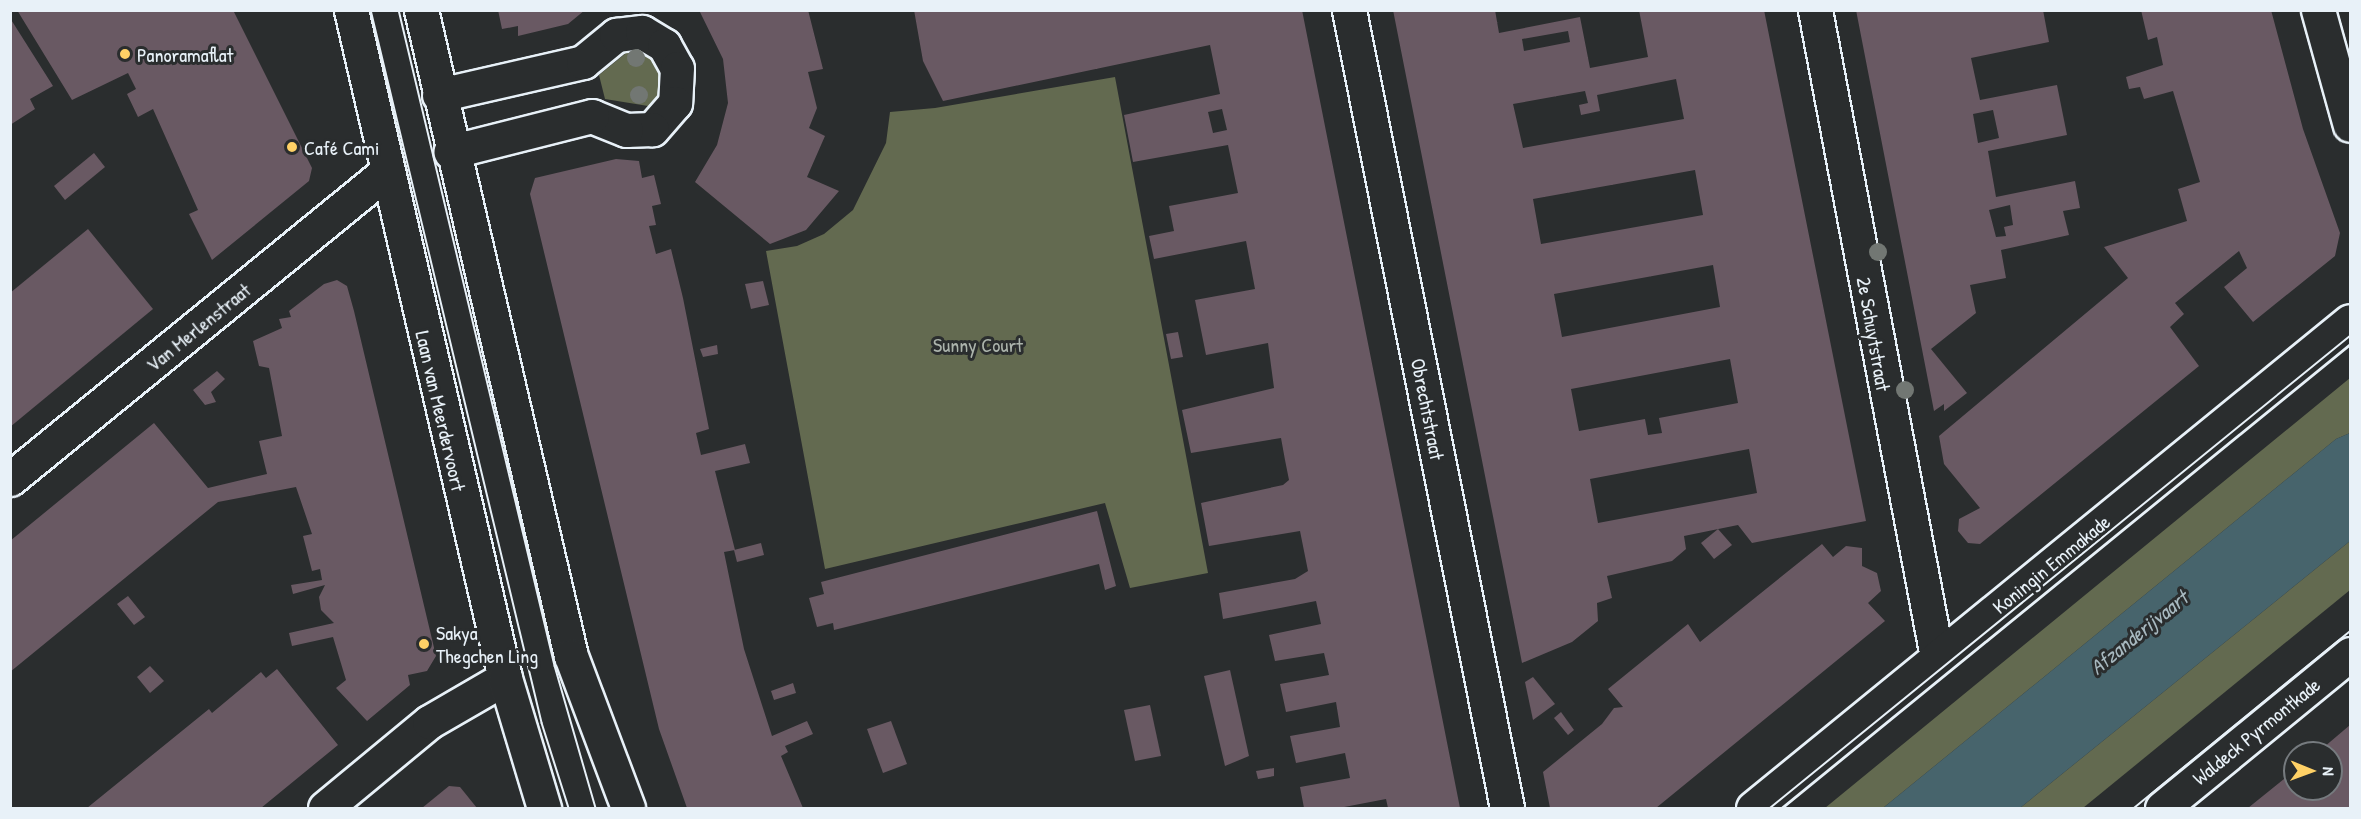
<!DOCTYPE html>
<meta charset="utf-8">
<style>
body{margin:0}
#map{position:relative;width:2361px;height:819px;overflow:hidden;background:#2a2d2e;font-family:"Patrick Hand",sans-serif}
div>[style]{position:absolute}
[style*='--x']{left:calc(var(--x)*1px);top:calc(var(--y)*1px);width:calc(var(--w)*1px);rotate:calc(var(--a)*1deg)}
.green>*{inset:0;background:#636a50}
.water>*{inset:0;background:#47646c}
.building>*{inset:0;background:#695963}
.roads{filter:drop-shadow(2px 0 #e8f1f8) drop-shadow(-2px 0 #e8f1f8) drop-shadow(0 2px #e8f1f8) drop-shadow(0 -2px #e8f1f8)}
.street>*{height:33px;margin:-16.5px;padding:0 16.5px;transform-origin:16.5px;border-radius:16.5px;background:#2a2d2e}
.secondary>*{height:33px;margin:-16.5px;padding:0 16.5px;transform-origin:16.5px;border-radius:16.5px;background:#2a2d2e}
.tram>*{height:1.5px;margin:-0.75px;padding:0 0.75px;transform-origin:0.75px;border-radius:0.75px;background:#e8f1f8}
.trees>*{width:18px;height:18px;margin:-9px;border-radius:50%;background:#727773}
.dots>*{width:16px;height:16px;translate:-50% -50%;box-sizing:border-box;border:3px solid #2a2d2e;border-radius:50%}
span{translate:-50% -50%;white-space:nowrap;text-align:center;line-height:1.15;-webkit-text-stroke:6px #2a2d2e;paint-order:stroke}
.poi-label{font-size:20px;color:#e8f1f8}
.left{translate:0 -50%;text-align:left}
.street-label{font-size:20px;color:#e8f1f8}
.park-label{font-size:20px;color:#acb4ac}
.water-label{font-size:21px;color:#a8b9c0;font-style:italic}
.frame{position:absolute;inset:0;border:12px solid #e8f1f8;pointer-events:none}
.north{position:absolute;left:2283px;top:741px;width:60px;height:60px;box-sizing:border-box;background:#2a2d2e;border:2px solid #767b7f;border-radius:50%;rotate:91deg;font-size:16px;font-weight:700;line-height:24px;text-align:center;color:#e8f1f8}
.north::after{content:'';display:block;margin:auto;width:21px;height:27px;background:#ffd166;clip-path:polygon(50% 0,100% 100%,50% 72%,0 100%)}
</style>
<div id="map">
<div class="green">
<i style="clip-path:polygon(636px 45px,649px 52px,659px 69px,663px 88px,656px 102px,648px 106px,605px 99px,599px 75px)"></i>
<i style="clip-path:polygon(1115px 77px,1208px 573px,1130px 588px,1105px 503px,825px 569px,766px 251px,797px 246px,824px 234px,853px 210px,886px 143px,890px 112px,935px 108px)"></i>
<i style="clip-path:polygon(2350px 378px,2350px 433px,2336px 439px,1883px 808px,1825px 808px)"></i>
<i style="clip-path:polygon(2350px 541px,2350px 590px,2083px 808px,2020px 808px)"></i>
</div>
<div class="water">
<i style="clip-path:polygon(2350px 433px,2350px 541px,2020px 808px,1883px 808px,2336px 439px)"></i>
</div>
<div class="building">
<i style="clip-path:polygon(17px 10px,233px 10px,312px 168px,309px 181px,212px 260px,189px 214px,198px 210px,153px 109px,138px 117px,127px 94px,136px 89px,128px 73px,72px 100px)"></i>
<i style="clip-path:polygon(498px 10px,585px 10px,568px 24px,518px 36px,518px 26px,502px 29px)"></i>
<i style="clip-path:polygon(699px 10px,808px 10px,823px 69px,808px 72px,817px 108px,809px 128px,825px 136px,807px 177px,839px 191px,806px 230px,770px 244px,695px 182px,717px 145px,728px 103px,723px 59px)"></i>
<i style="clip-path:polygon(evenodd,914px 10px,1302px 10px,1460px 808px,1388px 808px,1386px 799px,1339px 808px,1304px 808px,1300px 787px,1350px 778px,1345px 753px,1296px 763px,1290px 736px,1340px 727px,1336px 702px,1286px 712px,1280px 684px,1329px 675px,1324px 653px,1275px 661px,1269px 635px,1321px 624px,1316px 601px,1223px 619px,1219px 593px,1295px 579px,1308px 571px,1300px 531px,1209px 546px,1201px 503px,1283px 485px,1289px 480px,1285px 460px,1281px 438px,1191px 453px,1182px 410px,1274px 388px,1268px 343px,1206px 355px,1195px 300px,1255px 289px,1246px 241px,1154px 259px,1149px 236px,1174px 231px,1169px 206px,1238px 193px,1228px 145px,1133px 162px,1124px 115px,1220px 94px,1210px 45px,943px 101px,923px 61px,914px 10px,1222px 109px,1227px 130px,1213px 133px,1208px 112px,1222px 109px)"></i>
<i style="clip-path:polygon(evenodd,1393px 10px,1495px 10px,1499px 33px,1580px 17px,1590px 68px,1648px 57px,1639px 10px,1764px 10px,1866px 521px,1752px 543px,1738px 525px,1684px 536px,1686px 549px,1672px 561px,1607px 576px,1612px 598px,1597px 603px,1598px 621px,1572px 642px,1522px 663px,1393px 10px,1568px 31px,1570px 42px,1524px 51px,1522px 39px,1568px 31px,1393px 10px,1676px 79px,1684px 119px,1523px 148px,1513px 104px,1585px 91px,1588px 103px,1579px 105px,1581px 115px,1600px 111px,1597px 95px,1676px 79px,1393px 10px,1695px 170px,1703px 215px,1541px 244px,1533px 199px,1695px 170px,1393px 10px,1713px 265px,1720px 307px,1562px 337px,1554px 294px,1713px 265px,1393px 10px,1730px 359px,1738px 403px,1659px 418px,1662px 433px,1648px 435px,1645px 419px,1579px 431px,1571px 389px,1730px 359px,1393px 10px,1749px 449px,1757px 493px,1598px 523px,1590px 479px,1749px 449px)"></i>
<i style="clip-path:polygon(evenodd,1856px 10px,2043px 10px,2049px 42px,1971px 58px,1980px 100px,2057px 85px,2067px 135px,1988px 151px,1996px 197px,2075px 181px,2080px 208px,2063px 211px,2069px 235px,2001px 250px,2006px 278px,1970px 285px,1976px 313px,1931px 349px,1967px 393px,1944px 411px,1944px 404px,1934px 411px,1856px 10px,1993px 110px,1999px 138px,1978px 143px,1973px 114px,1993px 110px,1856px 10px,2010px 205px,2013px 225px,2004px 227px,2006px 236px,1996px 237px,1989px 210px,2010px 205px)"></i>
<i style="clip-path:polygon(2141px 10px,2271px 10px,2303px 129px,2340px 233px,2335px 256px,2253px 322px,2224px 287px,2247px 268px,2239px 251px,2175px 303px,2184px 314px,2170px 327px,2199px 366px,1980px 544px,1968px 543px,1958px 531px,1959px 519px,1980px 508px,1944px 464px,1939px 436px,2128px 278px,2104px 247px,2187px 221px,2178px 189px,2200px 182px,2173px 91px,2144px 99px,2140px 87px,2129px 89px,2126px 77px,2163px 65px,2157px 37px,2148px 40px)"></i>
<i style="clip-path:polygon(10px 18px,53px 86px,30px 99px,35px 109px,10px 125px)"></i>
<i style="clip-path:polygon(94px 153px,105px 167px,65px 200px,54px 186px)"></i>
<i style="clip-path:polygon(616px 159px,639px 161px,642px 178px,654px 175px,661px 204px,652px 206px,656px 225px,649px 226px,656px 254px,671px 249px,683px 298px,709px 429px,696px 433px,701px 455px,745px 444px,750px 463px,715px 471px,735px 550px,724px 552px,744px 649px,772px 736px,807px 721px,813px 734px,785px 746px,788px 752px,781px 756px,803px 808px,687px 808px,659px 729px,530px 194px,535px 178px)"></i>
<i style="clip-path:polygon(88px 229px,153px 309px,10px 427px,10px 293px)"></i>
<i style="clip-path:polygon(337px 280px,347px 286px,354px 311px,436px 656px,427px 671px,408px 675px,410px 685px,367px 721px,336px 688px,346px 680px,333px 637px,292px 646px,289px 633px,334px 623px,321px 610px,319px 597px,325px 585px,293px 594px,291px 585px,322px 580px,320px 569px,312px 571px,303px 536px,312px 534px,296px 487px,218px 502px,10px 672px,10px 541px,154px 423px,208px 488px,267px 474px,259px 441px,282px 436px,269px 368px,259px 366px,253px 341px,282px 328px,279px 319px,291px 317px,289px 311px,324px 284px)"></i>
<i style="clip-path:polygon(763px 281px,769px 305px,751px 309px,745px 284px)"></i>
<i style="clip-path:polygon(1178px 332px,1183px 357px,1171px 359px,1166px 334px)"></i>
<i style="clip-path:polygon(717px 345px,718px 354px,703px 357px,700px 349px)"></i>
<i style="clip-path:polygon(217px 371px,225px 379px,211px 392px,216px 402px,205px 405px,193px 390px)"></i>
<i style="clip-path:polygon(1097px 511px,1116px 586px,1105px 590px,1099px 564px,834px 630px,833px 623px,817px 627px,809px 598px,824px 594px,821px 582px)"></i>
<i style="clip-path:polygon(1718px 529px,1732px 545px,1714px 559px,1701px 543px)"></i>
<i style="clip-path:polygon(761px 543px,764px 555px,737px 562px,734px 550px)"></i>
<i style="clip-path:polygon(1822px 544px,1833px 557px,1846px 546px,1862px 548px,1862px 566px,1877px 573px,1881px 591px,1868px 603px,1885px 621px,1656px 808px,1550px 808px,1543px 772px,1602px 724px,1614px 708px,1623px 707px,1608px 689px,1688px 624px,1700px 642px)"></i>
<i style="clip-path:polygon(128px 596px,145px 617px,134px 625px,117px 604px)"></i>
<i style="clip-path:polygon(150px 666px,164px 681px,150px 693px,137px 677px)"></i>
<i style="clip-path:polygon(277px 669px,338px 745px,261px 808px,87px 808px,209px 709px,212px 713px,261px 672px,266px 678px)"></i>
<i style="clip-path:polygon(1230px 670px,1249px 756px,1225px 766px,1204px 676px)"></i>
<i style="clip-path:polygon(1533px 677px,1555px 704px,1533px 720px,1525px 682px)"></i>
<i style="clip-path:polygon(793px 683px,796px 693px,774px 700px,771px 691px)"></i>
<i style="clip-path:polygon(1150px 705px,1161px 756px,1135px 761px,1124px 710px)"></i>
<i style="clip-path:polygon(1561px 712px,1574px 730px,1568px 735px,1554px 718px)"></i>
<i style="clip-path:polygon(891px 721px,907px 764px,883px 773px,867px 729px)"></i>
<i style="clip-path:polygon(2350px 725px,2350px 808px,2248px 808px,2295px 770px,2295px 789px,2331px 789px,2331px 753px,2317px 753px)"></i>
<i style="clip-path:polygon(1274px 768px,1274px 776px,1258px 779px,1256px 771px)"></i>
<i style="clip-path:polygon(449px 786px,460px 787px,477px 808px,422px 808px)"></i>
</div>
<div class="roads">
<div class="street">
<i style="--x:1349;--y:10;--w:813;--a:78.8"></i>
<i style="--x:1815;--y:10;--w:658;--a:79.32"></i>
<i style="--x:2318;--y:10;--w:119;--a:74.5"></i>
<i style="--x:439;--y:95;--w:148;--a:-12.9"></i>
<i style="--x:583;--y:62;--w:43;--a:-39.3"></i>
<i style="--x:616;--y:35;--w:26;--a:-7"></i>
<i style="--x:642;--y:32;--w:26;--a:31"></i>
<i style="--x:664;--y:45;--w:26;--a:61"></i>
<i style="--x:677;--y:68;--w:35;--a:93"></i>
<i style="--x:675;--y:103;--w:35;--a:131"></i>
<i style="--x:652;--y:129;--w:26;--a:178"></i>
<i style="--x:626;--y:130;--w:37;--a:-158"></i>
<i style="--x:592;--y:116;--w:146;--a:165.8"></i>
<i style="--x:10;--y:479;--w:484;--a:-39.2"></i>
<i style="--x:325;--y:808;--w:135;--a:-39.6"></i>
<i style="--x:429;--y:722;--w:88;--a:-30.1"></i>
</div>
<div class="secondary">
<i style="--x:351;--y:10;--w:686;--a:77.02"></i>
<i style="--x:505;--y:678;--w:136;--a:73.3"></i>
<i style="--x:421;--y:10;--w:663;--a:76.93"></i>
<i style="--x:571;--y:656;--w:162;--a:69.4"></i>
<i style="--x:1753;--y:808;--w:770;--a:-39.21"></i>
<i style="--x:2162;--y:808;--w:243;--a:-39.3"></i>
</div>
</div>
<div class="tram">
<i style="--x:371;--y:10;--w:733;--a:76.51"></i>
<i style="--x:542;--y:723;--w:89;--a:72.4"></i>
<i style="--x:399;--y:10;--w:674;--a:76.62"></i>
<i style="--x:555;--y:666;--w:148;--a:73.9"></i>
<i style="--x:1770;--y:808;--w:748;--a:-39.14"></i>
<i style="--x:2134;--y:808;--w:279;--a:-39.3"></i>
</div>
<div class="trees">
<i style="left:636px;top:58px"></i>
<i style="left:639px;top:95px"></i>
<i style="left:1878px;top:252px"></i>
<i style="left:1905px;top:390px"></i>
</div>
<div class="dots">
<i style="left:125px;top:54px;background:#ffd166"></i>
<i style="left:292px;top:147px;background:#ffd166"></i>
<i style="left:424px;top:644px;background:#ffd166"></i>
</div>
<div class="poi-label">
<span class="left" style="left:137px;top:54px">Panoramaflat</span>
<span class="left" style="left:304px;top:147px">Café Cami</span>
<span class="left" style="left:436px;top:644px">Sakya<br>Thegchen Ling</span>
</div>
<div class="street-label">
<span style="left:198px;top:327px;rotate:-39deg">Van Merlenstraat</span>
<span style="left:1874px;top:334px;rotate:80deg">2e Schuytstraat</span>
<span style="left:1428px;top:409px;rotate:79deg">Obrechtstraat</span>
<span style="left:441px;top:411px;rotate:77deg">Laan van Meerdervoort</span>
<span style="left:2051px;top:564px;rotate:-39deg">Koningin Emmakade</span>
<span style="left:2256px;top:731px;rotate:-39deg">Waldeck Pyrmontkade</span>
</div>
<div class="park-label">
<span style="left:978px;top:344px">Sunny Court</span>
</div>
<div class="water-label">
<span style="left:2139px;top:633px;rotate:-39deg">Afzanderijvaart</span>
</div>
<div class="frame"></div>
<div class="north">N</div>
</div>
